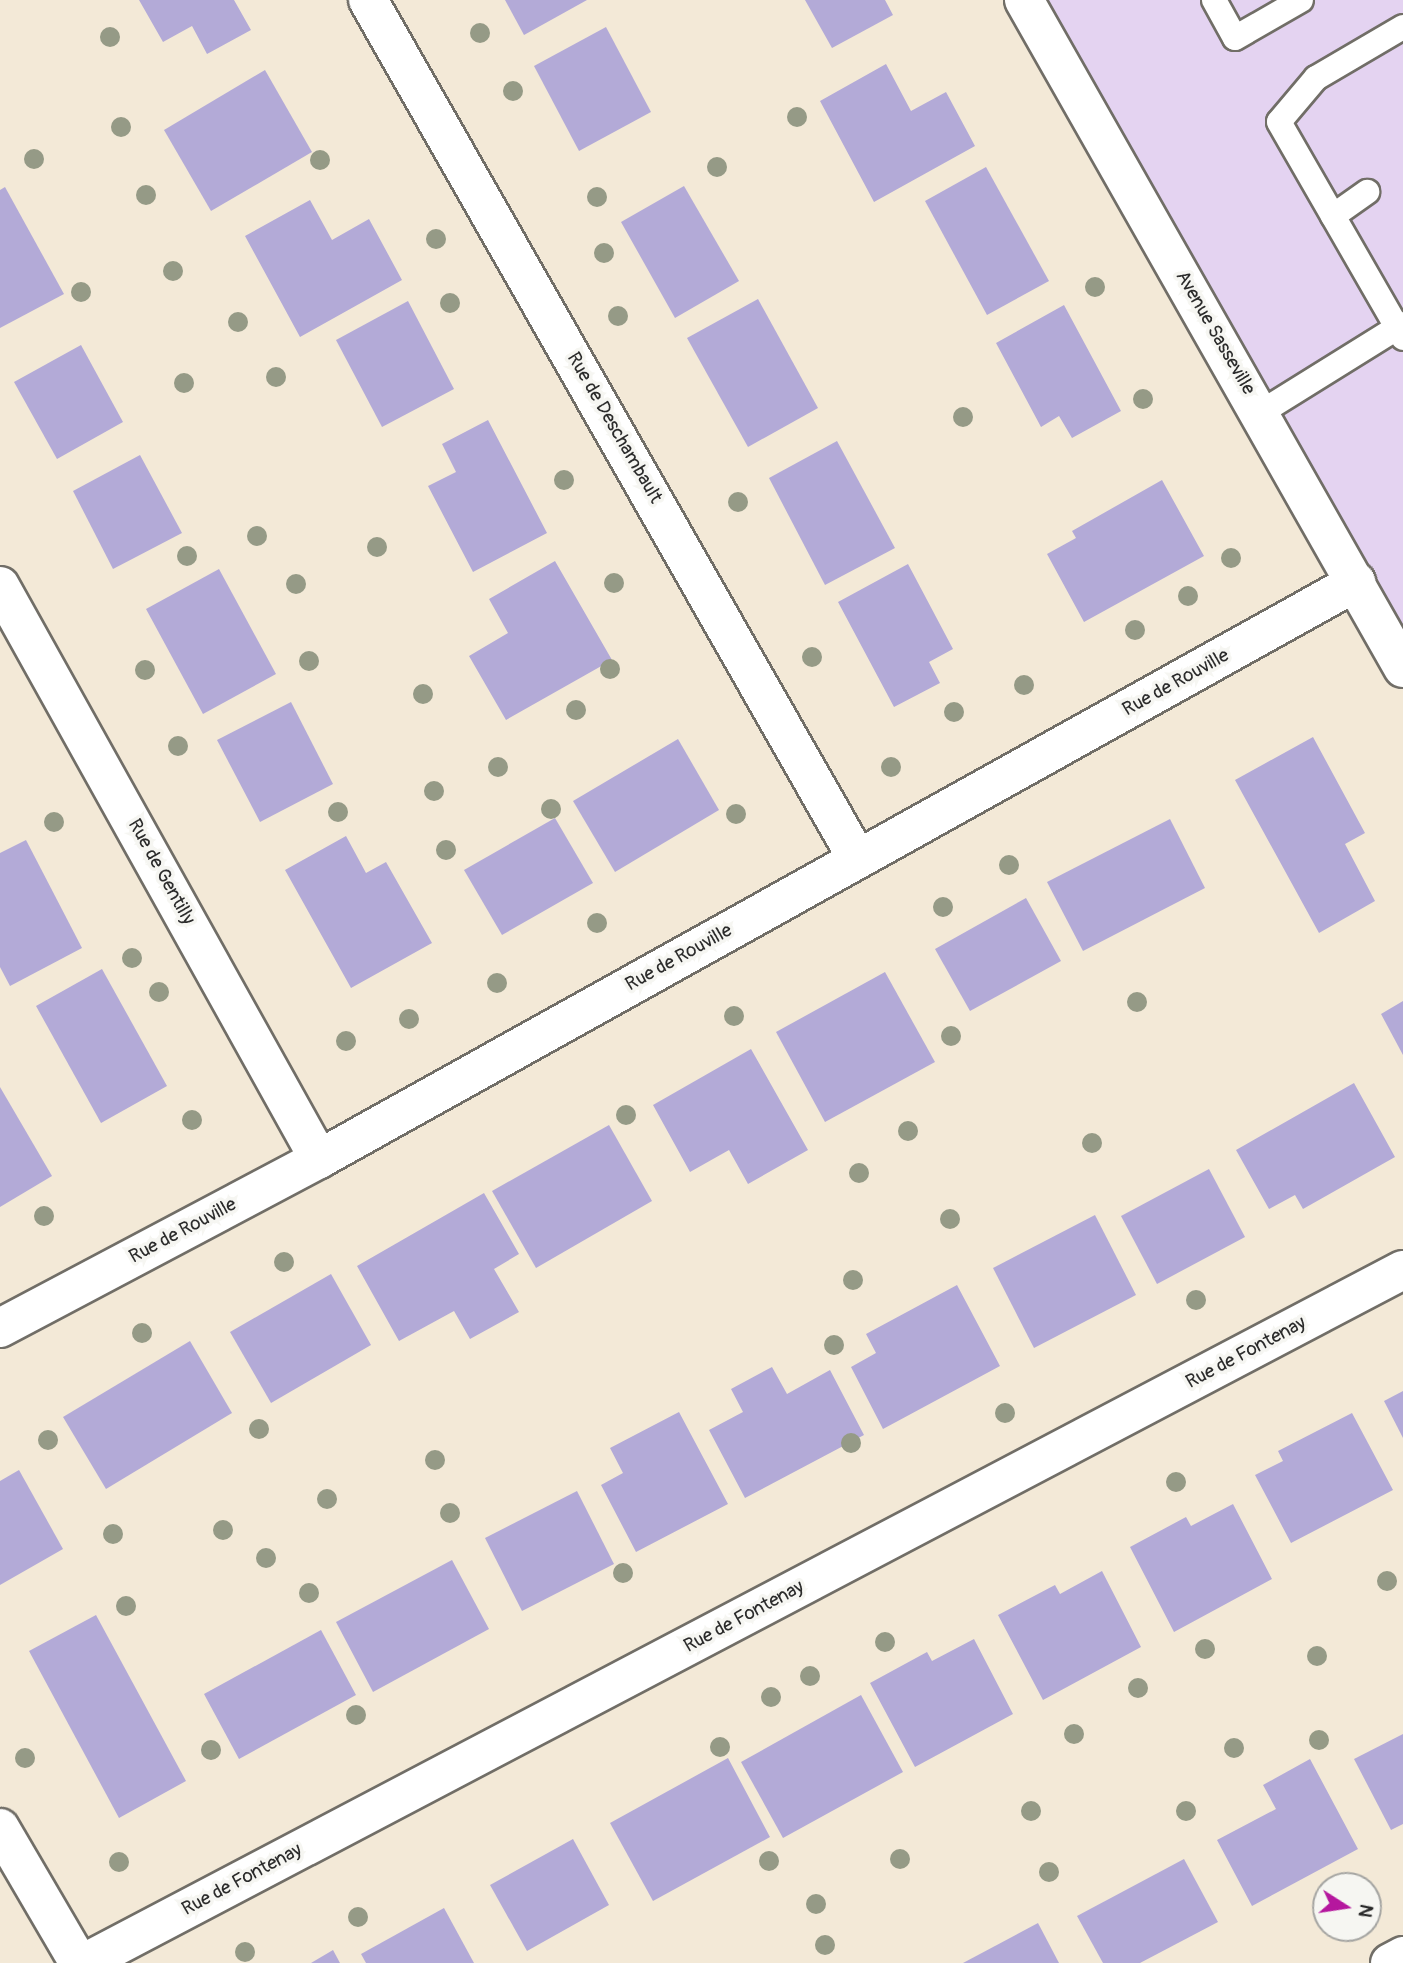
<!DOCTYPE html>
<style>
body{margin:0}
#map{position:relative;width:1403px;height:1963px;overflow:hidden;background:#f3e9d7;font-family:Pangolin,sans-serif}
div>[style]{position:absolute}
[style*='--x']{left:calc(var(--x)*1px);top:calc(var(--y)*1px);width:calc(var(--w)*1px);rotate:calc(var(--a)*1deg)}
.built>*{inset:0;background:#e4d3f1}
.building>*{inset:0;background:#b3aad7}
.roads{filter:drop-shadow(2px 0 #716e67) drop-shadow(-2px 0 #716e67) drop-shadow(0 2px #716e67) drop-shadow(0 -2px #716e67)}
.service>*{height:24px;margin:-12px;padding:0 12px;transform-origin:12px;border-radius:12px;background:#fff}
.minor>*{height:38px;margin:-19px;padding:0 19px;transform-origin:19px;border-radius:19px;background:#fff}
.trees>*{width:20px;height:20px;margin:-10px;border-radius:50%;background:#959a86}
span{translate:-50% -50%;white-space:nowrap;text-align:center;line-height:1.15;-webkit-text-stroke:7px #f6f6f2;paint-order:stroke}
.street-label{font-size:19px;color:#2b2b2b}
.north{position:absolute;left:1312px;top:1872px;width:70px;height:70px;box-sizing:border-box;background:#f6f6f2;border:2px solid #a5a5a2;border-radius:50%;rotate:102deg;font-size:19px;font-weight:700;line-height:28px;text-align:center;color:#2b2b2b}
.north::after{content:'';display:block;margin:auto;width:24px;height:32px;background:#b5179e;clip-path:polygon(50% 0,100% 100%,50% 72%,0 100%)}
</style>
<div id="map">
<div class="built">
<i style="clip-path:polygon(1024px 0,1403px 0,1403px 668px)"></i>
</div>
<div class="building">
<i style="clip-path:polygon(139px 0,234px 0,251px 30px,207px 54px,192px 26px,163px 42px)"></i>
<i style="clip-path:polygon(505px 0,587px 0,524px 35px)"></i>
<i style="clip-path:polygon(805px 0,885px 0,893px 15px,832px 48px)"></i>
<i style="clip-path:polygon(606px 27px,651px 112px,579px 151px,534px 66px)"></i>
<i style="clip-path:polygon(886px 64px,911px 111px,946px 92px,975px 146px,874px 202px,820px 101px)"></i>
<i style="clip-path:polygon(265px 70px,312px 152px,211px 211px,164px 130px)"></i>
<i style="clip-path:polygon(986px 167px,1049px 281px,987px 315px,925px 201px)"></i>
<i style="clip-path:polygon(684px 186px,739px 281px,675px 318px,621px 222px)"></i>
<i style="clip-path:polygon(5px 187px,64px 294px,0 328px,0 190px)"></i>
<i style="clip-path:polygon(310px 200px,332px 240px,369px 219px,402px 280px,300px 337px,245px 236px)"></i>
<i style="clip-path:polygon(758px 299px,818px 408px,748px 447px,687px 338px)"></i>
<i style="clip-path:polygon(408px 301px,454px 389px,382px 427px,336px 340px)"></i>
<i style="clip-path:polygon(1064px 305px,1121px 411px,1072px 438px,1059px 416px,1041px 427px,996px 343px)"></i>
<i style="clip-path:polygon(81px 345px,123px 422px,57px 459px,14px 382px)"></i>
<i style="clip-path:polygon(488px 420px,547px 533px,473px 572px,428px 486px,456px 472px,442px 444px)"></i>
<i style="clip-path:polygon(837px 441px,895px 548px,825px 585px,769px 478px)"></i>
<i style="clip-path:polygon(140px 455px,182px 533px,113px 569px,73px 491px)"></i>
<i style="clip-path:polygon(1162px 480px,1204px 556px,1084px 622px,1047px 554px,1076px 538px,1072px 531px)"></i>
<i style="clip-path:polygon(555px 561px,612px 660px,506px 720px,469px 656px,508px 633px,489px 599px)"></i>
<i style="clip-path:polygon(908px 564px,953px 649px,929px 662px,940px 683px,894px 707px,838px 602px)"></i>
<i style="clip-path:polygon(219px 569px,276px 674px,203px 714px,146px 609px)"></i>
<i style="clip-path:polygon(291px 702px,333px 784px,260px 822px,217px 740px)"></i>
<i style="clip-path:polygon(1313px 737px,1365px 833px,1345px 844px,1375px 901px,1319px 933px,1235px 780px)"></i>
<i style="clip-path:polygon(678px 739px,719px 810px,615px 872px,573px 801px)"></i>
<i style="clip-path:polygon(555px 818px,593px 883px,502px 935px,464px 870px)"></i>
<i style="clip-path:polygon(1170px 819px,1205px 888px,1083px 951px,1047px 882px)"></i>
<i style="clip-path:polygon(346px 836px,366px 873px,386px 862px,432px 943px,351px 988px,285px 870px)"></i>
<i style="clip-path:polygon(26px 840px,82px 948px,10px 986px,0 967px,0 853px)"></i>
<i style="clip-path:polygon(1026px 898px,1061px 961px,970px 1011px,935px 949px)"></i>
<i style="clip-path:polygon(102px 969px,167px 1086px,101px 1123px,36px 1006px)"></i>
<i style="clip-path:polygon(885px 972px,935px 1062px,825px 1122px,776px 1032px)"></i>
<i style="clip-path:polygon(1403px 1001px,1403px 1055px,1381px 1014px)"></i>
<i style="clip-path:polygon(751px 1049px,808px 1150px,748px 1184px,729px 1150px,690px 1172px,653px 1105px)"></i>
<i style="clip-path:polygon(1354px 1083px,1395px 1157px,1303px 1209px,1295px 1195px,1269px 1209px,1236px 1150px)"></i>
<i style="clip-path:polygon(0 1087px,52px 1176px,0 1207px)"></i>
<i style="clip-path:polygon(609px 1125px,652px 1201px,536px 1268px,492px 1191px)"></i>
<i style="clip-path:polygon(1209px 1169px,1245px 1237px,1157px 1284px,1121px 1216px)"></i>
<i style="clip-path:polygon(484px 1193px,519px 1254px,494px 1269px,519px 1312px,470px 1339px,454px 1311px,399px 1341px,357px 1266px)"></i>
<i style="clip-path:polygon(1095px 1215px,1136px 1295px,1034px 1348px,993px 1268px)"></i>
<i style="clip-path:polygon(331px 1274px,371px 1345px,271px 1403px,230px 1332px)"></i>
<i style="clip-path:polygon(957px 1285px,1000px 1366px,883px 1429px,851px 1367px,876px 1353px,866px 1334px)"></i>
<i style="clip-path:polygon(190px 1341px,232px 1413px,106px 1489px,63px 1417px)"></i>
<i style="clip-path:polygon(772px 1367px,787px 1394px,830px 1370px,864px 1435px,745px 1498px,709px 1430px,743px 1412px,731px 1389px)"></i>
<i style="clip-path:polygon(1403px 1391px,1403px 1438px,1384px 1401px)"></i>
<i style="clip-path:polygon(679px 1412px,728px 1504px,636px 1552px,601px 1485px,623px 1473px,610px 1448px)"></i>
<i style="clip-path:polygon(1352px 1413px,1393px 1490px,1291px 1543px,1255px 1475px,1283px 1461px,1278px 1451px)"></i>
<i style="clip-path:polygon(19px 1470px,63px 1549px,0 1585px,0 1481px)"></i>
<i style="clip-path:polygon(577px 1491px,614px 1564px,522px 1611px,485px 1538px)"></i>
<i style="clip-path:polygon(1233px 1504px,1272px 1579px,1174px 1632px,1130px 1547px,1186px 1517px,1191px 1526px)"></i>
<i style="clip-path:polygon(452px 1560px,489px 1629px,373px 1692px,336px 1622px)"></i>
<i style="clip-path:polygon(1102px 1571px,1141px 1647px,1043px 1700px,998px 1615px,1055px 1585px,1060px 1594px)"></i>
<i style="clip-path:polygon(96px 1615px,186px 1781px,119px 1818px,29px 1651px)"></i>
<i style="clip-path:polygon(321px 1630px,356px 1695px,239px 1759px,204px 1694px)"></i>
<i style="clip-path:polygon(974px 1639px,1013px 1714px,915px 1767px,870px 1683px,927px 1652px,932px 1661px)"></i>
<i style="clip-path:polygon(861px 1695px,903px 1772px,783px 1838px,741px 1762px)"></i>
<i style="clip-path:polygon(1403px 1734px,1403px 1824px,1391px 1830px,1354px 1759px)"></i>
<i style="clip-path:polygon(728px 1758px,770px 1837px,653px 1901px,610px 1823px)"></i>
<i style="clip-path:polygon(1310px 1759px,1358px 1849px,1252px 1906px,1217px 1840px,1276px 1809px,1263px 1785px)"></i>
<i style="clip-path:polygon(573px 1839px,609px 1905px,527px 1951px,490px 1885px)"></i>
<i style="clip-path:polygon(1184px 1859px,1218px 1922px,1140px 1963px,1103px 1963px,1077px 1916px)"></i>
<i style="clip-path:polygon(444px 1908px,474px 1963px,366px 1963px,361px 1954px)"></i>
<i style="clip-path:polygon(1038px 1923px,1059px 1963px,963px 1963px)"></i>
<i style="clip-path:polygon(333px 1950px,340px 1963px,311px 1963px)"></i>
</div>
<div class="roads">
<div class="service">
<i style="--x:1214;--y:0;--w:43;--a:61.1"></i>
<i style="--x:1235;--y:38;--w:76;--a:-29.9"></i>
<i style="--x:1403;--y:27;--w:101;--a:149.6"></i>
<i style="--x:1316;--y:78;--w:57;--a:130.1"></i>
<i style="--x:1279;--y:122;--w:249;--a:60.1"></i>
<i style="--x:1333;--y:216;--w:42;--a:-35.2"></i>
<i style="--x:1260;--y:413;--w:168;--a:-31.9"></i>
</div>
<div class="minor">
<i style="--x:368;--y:0;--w:988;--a:60.32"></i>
<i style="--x:1024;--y:0;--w:768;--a:60.43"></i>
<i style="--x:0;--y:586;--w:656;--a:60.89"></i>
<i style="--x:0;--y:1328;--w:361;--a:-27.9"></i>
<i style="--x:319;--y:1159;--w:1187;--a:-29.09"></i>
<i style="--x:0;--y:1828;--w:156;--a:59.7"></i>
<i style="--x:84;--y:1963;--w:1490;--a:-27.72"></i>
<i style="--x:1390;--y:1963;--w:15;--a:-28"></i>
</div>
</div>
<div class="trees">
<i style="left:480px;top:33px"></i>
<i style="left:110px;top:37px"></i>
<i style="left:513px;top:91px"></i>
<i style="left:797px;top:117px"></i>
<i style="left:121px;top:127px"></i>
<i style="left:34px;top:159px"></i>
<i style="left:320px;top:160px"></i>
<i style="left:717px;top:167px"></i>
<i style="left:146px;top:195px"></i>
<i style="left:597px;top:197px"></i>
<i style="left:436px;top:239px"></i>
<i style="left:604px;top:253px"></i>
<i style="left:173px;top:271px"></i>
<i style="left:1095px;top:287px"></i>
<i style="left:81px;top:292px"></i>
<i style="left:450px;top:303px"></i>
<i style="left:618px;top:316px"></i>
<i style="left:238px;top:322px"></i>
<i style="left:276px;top:377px"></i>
<i style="left:184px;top:383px"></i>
<i style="left:1143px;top:399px"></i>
<i style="left:963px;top:417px"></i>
<i style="left:564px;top:480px"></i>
<i style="left:738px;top:502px"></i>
<i style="left:257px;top:536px"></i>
<i style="left:377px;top:547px"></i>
<i style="left:187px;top:556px"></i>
<i style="left:1231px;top:558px"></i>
<i style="left:614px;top:583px"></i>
<i style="left:296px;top:584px"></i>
<i style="left:1188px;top:596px"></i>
<i style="left:1135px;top:630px"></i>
<i style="left:812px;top:657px"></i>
<i style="left:309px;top:661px"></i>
<i style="left:610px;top:669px"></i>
<i style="left:145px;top:670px"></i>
<i style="left:1024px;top:685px"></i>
<i style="left:423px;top:694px"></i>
<i style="left:576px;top:710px"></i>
<i style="left:954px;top:712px"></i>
<i style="left:178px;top:746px"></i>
<i style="left:498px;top:767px"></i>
<i style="left:891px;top:767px"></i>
<i style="left:434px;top:791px"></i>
<i style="left:551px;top:809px"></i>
<i style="left:338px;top:812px"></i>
<i style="left:736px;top:814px"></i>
<i style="left:54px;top:822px"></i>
<i style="left:446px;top:850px"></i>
<i style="left:1009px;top:865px"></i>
<i style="left:943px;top:907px"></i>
<i style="left:597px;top:923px"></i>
<i style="left:132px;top:958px"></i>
<i style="left:497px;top:983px"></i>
<i style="left:159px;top:992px"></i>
<i style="left:1137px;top:1002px"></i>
<i style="left:734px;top:1016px"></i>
<i style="left:409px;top:1019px"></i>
<i style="left:951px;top:1036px"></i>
<i style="left:346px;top:1041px"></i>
<i style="left:626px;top:1115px"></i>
<i style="left:192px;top:1120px"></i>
<i style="left:908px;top:1131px"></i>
<i style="left:1092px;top:1143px"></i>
<i style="left:859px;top:1173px"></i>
<i style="left:44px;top:1216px"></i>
<i style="left:950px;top:1219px"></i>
<i style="left:284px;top:1262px"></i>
<i style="left:853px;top:1280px"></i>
<i style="left:1196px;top:1300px"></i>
<i style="left:142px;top:1333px"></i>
<i style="left:834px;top:1345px"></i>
<i style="left:1005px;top:1413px"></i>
<i style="left:259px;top:1429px"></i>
<i style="left:48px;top:1440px"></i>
<i style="left:851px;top:1443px"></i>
<i style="left:435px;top:1460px"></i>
<i style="left:1176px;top:1482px"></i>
<i style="left:327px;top:1499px"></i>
<i style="left:450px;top:1513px"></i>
<i style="left:223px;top:1530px"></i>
<i style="left:113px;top:1534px"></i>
<i style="left:266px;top:1558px"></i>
<i style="left:623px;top:1573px"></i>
<i style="left:1387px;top:1581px"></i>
<i style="left:309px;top:1593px"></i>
<i style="left:126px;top:1606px"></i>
<i style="left:885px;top:1642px"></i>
<i style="left:1205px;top:1649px"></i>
<i style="left:1317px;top:1656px"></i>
<i style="left:810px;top:1676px"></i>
<i style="left:1138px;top:1688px"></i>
<i style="left:771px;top:1697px"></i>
<i style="left:356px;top:1715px"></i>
<i style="left:1074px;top:1734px"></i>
<i style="left:1319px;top:1740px"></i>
<i style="left:720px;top:1747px"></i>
<i style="left:1234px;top:1748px"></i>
<i style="left:211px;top:1750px"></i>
<i style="left:25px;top:1758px"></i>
<i style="left:1031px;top:1811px"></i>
<i style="left:1186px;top:1811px"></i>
<i style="left:900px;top:1859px"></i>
<i style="left:769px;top:1861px"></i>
<i style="left:119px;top:1862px"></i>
<i style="left:1049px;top:1872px"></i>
<i style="left:816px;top:1904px"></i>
<i style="left:358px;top:1917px"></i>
<i style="left:825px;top:1945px"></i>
<i style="left:245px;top:1952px"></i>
</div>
<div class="street-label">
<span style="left:1215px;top:333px;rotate:60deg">Avenue Sasseville</span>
<span style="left:614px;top:428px;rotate:60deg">Rue de Deschambault</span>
<span style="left:1176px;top:683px;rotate:-29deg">Rue de Rouville</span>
<span style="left:161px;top:872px;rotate:61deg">Rue de Gentilly</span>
<span style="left:679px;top:958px;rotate:-29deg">Rue de Rouville</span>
<span style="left:183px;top:1231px;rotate:-28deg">Rue de Rouville</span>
<span style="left:1246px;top:1353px;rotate:-28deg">Rue de Fontenay</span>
<span style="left:744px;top:1617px;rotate:-28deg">Rue de Fontenay</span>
<span style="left:242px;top:1880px;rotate:-28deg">Rue de Fontenay</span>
</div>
<div class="north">N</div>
</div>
